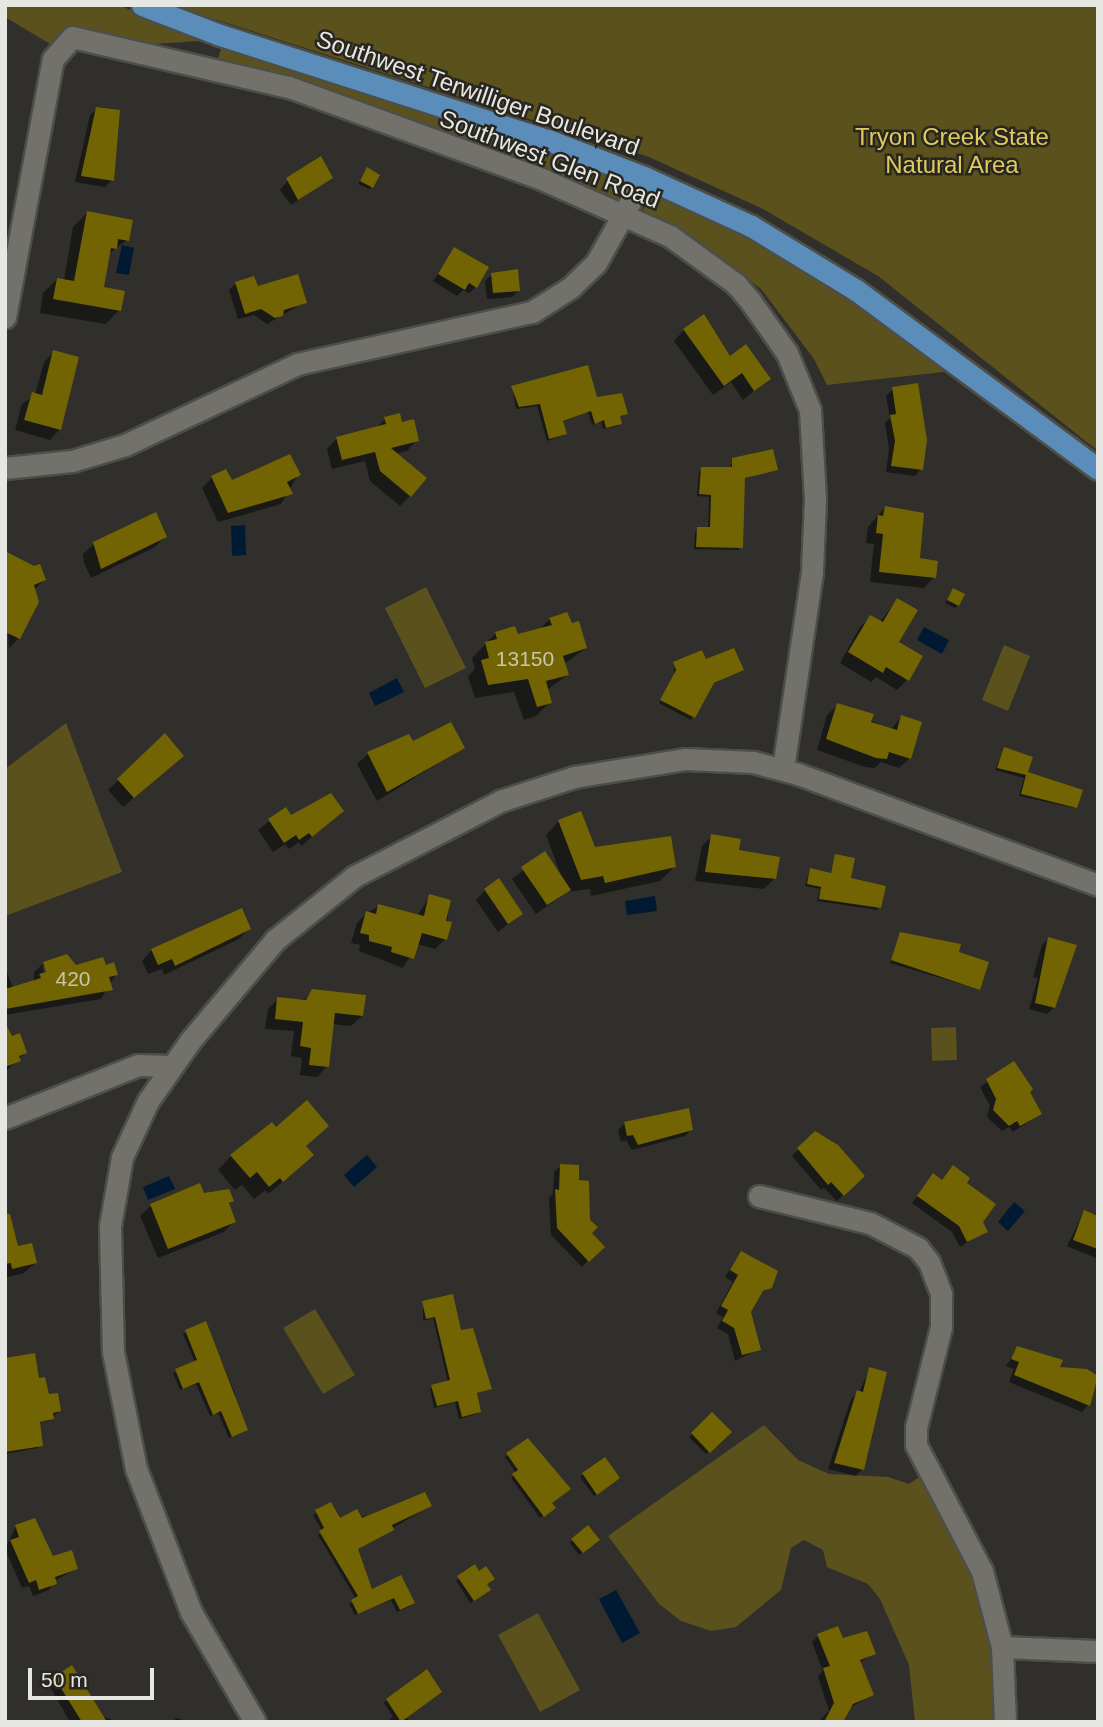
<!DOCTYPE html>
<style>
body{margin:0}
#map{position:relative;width:1103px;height:1727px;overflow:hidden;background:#302f2b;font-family:Helvetica,sans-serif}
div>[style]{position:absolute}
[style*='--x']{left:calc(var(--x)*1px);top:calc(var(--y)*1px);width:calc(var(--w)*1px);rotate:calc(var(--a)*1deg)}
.green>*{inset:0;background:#5b511c}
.water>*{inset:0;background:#001a34}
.shadow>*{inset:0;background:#0007}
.building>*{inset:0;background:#726303}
.roads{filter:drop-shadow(2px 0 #4e4e49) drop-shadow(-2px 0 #4e4e49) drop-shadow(0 2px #4e4e49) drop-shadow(0 -2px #4e4e49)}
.minor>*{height:21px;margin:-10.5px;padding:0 10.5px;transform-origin:10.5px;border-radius:10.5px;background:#72716c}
.major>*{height:21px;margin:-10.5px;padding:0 10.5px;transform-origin:10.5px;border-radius:10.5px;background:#5b8dbb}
span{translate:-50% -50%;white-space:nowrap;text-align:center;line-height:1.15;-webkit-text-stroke:5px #272621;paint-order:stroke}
.number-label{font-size:21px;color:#c9c5aa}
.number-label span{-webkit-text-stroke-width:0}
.street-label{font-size:24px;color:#e6e6e2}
.park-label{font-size:24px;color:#e0ca5c}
.frame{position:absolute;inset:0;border:7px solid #e6e6e2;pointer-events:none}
.scale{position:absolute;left:28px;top:1668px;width:126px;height:32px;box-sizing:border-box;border:4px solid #e6e6e2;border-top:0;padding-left:9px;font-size:21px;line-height:24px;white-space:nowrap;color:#e6e6e2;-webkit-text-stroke:5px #272621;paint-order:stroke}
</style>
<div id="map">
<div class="green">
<i style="clip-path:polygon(5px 5px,119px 5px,200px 41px,60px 50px,5px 17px)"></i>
<i style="clip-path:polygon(170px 5px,1098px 5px,1098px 451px,878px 276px,763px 209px,649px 157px)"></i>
<i style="clip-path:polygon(222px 46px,620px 174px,624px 188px,619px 204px,217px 62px)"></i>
<i style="clip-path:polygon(655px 191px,738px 228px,875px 313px,952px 371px,827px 385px,814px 359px,761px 289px,694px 237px,642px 211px)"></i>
<i style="clip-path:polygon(426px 587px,466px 668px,425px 688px,385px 608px)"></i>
<i style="clip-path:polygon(1004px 645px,1030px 656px,1008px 711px,982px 700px)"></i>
<i style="clip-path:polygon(66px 723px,122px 872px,5px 916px,5px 769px)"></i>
<i style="clip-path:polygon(956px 1027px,957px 1060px,932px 1061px,931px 1028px)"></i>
<i style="clip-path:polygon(315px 1309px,355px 1375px,323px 1394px,283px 1328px)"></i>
<i style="clip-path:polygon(764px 1425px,798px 1460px,829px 1474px,888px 1477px,909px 1484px,921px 1476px,964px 1548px,992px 1631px,998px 1722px,915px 1722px,909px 1665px,880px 1599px,868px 1584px,827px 1567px,823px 1550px,804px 1540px,791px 1548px,781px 1590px,736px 1627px,711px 1631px,681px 1621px,659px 1604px,608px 1536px)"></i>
<i style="clip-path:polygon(538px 1613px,580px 1690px,540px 1712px,498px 1635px)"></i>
</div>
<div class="water">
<i style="clip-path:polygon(122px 245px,134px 248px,129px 275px,116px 273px)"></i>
<i style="clip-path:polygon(245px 525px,246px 555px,232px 556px,231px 526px)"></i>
<i style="clip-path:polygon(924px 627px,949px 640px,942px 654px,917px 640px)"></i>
<i style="clip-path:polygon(397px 678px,404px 692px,375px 706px,369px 693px)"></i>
<i style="clip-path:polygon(655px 896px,657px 911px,627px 915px,625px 901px)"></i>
<i style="clip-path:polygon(367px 1155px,377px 1167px,354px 1187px,344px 1175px)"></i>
<i style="clip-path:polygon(169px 1176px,175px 1189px,148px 1200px,143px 1187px)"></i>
<i style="clip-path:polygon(1014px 1202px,1025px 1211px,1008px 1231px,998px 1222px)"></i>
<i style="clip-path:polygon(616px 1590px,640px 1633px,622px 1643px,599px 1599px)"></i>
</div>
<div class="shadow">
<i style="clip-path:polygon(97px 109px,112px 180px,105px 187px,75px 182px,90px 115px)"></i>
<i style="clip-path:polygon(367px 170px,372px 187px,369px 189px,358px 184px)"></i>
<i style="clip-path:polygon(330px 178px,291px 205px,280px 190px,289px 179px)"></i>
<i style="clip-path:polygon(87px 213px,127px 240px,110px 253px,102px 288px,119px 310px,106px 324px,40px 313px,43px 293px,57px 279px,64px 281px,73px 227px)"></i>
<i style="clip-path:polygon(455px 249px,476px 287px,469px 293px,463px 290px,457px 296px,433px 281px)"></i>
<i style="clip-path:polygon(492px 274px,519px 290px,512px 297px,487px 299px,485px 281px)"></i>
<i style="clip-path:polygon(236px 283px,257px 289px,305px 302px,267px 324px,254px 315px,238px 319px,229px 290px)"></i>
<i style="clip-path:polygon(684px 330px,729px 358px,768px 379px,743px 400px,731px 382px,713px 395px,674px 341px)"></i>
<i style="clip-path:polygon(54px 352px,60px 429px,50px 440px,15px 430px,22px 404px,35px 395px,44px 362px)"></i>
<i style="clip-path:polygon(512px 387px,595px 399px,626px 413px,619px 417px,618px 426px,603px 429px,601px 422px,592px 425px,588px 412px,562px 422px,565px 434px,547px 441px,537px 406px,516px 409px)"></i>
<i style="clip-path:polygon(893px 389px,921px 469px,915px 476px,886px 472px,889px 449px,885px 423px,890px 418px,886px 396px)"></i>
<i style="clip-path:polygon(385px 419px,401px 424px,417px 440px,407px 451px,395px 454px,410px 496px,400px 506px,370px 481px,365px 461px,332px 469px,327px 449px,337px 438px,375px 429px)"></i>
<i style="clip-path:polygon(733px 459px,776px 469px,743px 479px,739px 550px,694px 549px,695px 531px,708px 529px,709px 497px,697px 496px,699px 471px,730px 469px)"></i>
<i style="clip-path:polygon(298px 475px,281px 504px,218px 522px,202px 488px,212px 478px,231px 482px)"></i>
<i style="clip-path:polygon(885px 508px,934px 577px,924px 588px,870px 582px,874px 544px,866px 543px,868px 527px)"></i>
<i style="clip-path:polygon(165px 537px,155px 547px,91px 578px,84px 563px,83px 554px,94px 544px)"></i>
<i style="clip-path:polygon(5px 554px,44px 580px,34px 590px,19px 638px,9px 648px)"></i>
<i style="clip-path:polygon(953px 590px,958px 605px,955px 608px,945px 603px)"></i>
<i style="clip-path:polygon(897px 600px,896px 643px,907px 680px,897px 690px,876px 677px,871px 682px,840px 663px,860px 627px,871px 617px,880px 622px)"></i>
<i style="clip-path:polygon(550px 619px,586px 648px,564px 664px,567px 675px,547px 690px,550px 702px,536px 716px,524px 720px,514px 692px,475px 698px,468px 676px,475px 669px,472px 658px,496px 633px,516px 636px,539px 630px)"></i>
<i style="clip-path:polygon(705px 662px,742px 670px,711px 685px,691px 720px,659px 703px,674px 674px,674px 664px)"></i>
<i style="clip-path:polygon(838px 705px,891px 730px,901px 717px,910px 758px,899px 768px,881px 762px,875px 768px,865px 767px,817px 750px,827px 715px)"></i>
<i style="clip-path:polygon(165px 736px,171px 766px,123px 807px,108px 790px)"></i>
<i style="clip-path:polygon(408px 736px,412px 743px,463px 748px,377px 801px,357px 764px,368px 754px)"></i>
<i style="clip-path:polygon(1004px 749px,1026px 773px,1075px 808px,1019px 796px,1024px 778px,995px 770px)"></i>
<i style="clip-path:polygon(285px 809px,291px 817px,331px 821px,301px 846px,299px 842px,289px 849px,285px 844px,273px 852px,258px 830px)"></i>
<i style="clip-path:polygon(559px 821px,593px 849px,674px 867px,660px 881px,591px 896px,590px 889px,567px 892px,536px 914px,512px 879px,544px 854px,561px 876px,546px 835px)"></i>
<i style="clip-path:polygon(712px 836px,737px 851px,775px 878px,764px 889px,695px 881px,702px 846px)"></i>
<i style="clip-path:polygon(836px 856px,853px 859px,851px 880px,879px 907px,877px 910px,817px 901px,820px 889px,805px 886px,810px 870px,830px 874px)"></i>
<i style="clip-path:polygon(485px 890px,520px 914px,498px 932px,476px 900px)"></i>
<i style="clip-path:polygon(430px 896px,450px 901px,445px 939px,435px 949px,417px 944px,403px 968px,359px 951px,360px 945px,351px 943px,357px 923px,367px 913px,379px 906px,417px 916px)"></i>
<i style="clip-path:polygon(249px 928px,239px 939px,164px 975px,162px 969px,148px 974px,142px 961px,152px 950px)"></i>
<i style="clip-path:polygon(901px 934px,959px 945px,956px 953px,978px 989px,890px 963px)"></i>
<i style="clip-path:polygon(1049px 939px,1054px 1008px,1047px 1014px,1029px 1009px,1038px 978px,1033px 977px,1042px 945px)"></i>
<i style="clip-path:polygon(evenodd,44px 963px,104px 967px,116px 974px,101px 999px,5px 1015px,5px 967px,13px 988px,34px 982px,34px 972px,44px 963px,42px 966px,46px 966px,46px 981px,42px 966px)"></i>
<i style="clip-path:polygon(313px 991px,362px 1016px,351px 1026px,332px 1024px,327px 1066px,317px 1077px,300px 1075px,302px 1058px,291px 1056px,294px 1031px,265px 1029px,268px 1009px,278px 999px,305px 999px)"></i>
<i style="clip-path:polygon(5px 1021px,12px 1038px,25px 1053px,5px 1072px)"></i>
<i style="clip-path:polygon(1014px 1063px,1040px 1114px,1013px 1132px,1009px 1127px,1002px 1131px,987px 1117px,990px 1106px,980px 1087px)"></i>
<i style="clip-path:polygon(625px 1123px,691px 1130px,685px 1136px,632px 1150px,626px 1140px,621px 1142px,618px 1130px)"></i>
<i style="clip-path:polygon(815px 1133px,862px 1176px,837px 1201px,824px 1188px,821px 1190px,792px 1156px)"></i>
<i style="clip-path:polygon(304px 1147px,298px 1169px,268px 1194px,265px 1190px,254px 1199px,242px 1185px,235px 1190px,218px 1170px,231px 1156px)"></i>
<i style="clip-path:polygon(561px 1166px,577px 1182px,590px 1233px,602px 1246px,582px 1267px,551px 1235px,549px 1198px,553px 1193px,554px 1172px)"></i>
<i style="clip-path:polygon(953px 1167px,985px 1231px,960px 1247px,952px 1232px,912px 1203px,933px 1175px,941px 1181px)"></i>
<i style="clip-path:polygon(199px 1186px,203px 1195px,214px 1191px,216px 1196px,232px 1201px,228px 1206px,234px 1221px,224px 1232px,158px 1258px,140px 1216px,151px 1206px)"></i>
<i style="clip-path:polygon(1084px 1212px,1098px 1215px,1096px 1258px,1067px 1246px)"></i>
<i style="clip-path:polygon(5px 1228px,17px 1248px,35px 1263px,24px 1273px,5px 1278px)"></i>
<i style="clip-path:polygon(741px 1253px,771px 1287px,758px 1295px,749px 1312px,759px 1349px,735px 1361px,728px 1334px,717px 1328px,723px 1317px,716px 1313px,733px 1282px,725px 1277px)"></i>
<i style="clip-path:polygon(423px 1302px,460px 1332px,490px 1389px,475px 1394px,477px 1414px,459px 1419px,455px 1402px,434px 1408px,430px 1389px,448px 1382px,433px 1318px,423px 1321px)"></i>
<i style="clip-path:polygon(205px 1323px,234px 1391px,243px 1432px,229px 1438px,218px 1413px,210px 1416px,196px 1384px,180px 1390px,173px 1373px,195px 1362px,183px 1334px)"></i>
<i style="clip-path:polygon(1018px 1348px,1058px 1368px,1098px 1377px,1088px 1405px,1082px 1412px,1009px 1382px,1014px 1369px,1006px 1366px)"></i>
<i style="clip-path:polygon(5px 1360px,37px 1380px,59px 1411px,49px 1421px,38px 1423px,38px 1448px,5px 1454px)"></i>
<i style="clip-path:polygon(870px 1369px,862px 1469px,856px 1476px,828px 1469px,851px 1399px,859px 1392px)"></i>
<i style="clip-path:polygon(712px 1414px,729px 1432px,706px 1454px,689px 1437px)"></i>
<i style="clip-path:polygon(507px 1455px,550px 1503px,551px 1510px,540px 1518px,511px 1478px,516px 1473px,505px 1457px)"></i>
<i style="clip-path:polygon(604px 1459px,615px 1480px,594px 1496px,580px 1477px)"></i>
<i style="clip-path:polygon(331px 1504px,340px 1520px,430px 1506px,356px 1550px,371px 1592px,412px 1603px,410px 1606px,397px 1612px,391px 1600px,355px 1615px,349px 1604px,356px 1599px,318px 1535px,322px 1531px,313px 1515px)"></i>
<i style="clip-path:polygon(16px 1526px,52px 1559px,76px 1569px,54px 1581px,49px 1590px,33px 1596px,29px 1586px,22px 1588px,5px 1549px)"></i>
<i style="clip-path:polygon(572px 1540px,598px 1540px,579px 1555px,570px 1543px)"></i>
<i style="clip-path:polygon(479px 1573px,486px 1592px,470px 1603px,456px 1580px)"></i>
<i style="clip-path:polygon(818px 1636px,874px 1653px,859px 1663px,872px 1695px,849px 1708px,842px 1722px,818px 1722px,829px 1711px,818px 1676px,823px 1671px,812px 1642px)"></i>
<i style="clip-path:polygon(422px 1672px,439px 1691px,406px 1717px,410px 1722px,385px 1722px,393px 1717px,384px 1703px)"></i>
<i style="clip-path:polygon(55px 1678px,101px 1716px,118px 1722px,70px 1722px,49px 1685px)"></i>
<i style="clip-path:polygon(176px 1718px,190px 1722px,173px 1722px)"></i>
</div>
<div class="building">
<i style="clip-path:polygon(96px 107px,120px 110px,114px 181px,81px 176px)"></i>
<i style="clip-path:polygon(321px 156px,333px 178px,298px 200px,286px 178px)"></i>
<i style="clip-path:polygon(367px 167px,380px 175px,373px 188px,360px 181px)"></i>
<i style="clip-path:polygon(87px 211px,133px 220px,129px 241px,118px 239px,117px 249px,111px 248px,104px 287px,125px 291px,121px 311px,53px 299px,57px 278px,74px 281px)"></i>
<i style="clip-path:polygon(454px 247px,489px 267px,477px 288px,469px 283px,465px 290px,438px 274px)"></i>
<i style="clip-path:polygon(518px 269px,520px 291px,493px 293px,491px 273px)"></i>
<i style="clip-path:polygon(298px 274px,307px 303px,284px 310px,283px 316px,275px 318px,261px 309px,245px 314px,235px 282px,254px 276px,258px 286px)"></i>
<i style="clip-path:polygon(704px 314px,730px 356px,746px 344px,771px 379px,754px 391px,742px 373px,724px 386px,683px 329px)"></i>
<i style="clip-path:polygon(53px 350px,79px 357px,61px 430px,24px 420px,32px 392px,42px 395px)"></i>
<i style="clip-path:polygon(588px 365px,597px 397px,622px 393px,628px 414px,620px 416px,622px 424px,606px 428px,604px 420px,595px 424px,591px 411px,563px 421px,567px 434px,549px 439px,540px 404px,519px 407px,511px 386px)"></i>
<i style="clip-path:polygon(918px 383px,927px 440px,923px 470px,891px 466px,895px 441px,890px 415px,896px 414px,892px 387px)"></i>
<i style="clip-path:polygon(400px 413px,402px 422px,414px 419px,419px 441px,391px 448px,427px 478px,411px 497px,380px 471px,375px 452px,342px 460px,336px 437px,386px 424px,384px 417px)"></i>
<i style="clip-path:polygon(773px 449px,778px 470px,745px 478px,743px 548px,696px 547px,697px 527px,710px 527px,711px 495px,699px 494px,701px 467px,732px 467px,732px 458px)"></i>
<i style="clip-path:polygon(290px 454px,301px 475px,287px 482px,293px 494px,228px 513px,211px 476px,226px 469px,232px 480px)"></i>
<i style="clip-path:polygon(885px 506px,924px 513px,920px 558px,938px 561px,936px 578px,879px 572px,883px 534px,876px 533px,878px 515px,883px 516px)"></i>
<i style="clip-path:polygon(156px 512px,167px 537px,101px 569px,93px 542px)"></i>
<i style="clip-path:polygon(5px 551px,34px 566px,40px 564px,46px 580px,34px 585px,39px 602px,20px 639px,5px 632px)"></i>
<i style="clip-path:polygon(953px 588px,965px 594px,959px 606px,947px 600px)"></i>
<i style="clip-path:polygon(897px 598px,918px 610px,899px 642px,923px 656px,909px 681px,886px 667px,883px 673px,848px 652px,870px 615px,883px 622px)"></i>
<i style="clip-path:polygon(567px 612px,572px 623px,579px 621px,587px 648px,563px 656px,569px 675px,546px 681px,552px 703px,537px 707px,528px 679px,488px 685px,481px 660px,489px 658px,485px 642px,497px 639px,495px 632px,515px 626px,518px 634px,552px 625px,549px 618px)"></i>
<i style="clip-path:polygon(734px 648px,744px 670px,714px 683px,695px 718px,660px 700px,676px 670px,673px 662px,702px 650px,706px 659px)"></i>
<i style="clip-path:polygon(837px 703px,874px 714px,871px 722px,897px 730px,901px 715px,922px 722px,911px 759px,889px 752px,887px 759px,876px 758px,826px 739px)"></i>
<i style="clip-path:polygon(451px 722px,465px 748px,387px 792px,367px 752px,409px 734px,413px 741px)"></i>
<i style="clip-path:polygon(165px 733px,184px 756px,134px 798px,117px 779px)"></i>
<i style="clip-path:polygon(1004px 747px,1033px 757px,1028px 772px,1083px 790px,1077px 808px,1021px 794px,1026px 775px,997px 768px)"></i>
<i style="clip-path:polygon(331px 793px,344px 811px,312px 837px,309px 833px,299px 840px,296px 835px,284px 843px,268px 819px,286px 807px,291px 815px)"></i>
<i style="clip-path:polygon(581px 811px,595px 847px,671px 836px,676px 867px,605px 883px,603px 876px,581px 880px,558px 820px)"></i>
<i style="clip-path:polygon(711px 834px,741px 839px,739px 850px,780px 857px,776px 879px,705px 872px)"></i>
<i style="clip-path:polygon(545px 851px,571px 890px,547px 905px,521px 867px)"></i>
<i style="clip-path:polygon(835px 854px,855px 858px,851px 878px,886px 886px,881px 908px,819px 899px,821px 887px,807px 884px,810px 868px,831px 873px)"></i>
<i style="clip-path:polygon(499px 878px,523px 914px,508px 924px,484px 889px)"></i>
<i style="clip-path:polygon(429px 894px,451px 900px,446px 921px,452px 922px,447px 940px,422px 933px,414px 959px,391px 952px,392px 947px,369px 941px,369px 935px,360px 933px,366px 911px,376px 914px,378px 904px,424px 916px)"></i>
<i style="clip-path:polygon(242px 908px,251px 929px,175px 966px,172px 959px,158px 965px,151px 949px)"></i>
<i style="clip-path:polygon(900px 932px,961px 944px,959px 952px,989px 962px,980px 990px,891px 960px)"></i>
<i style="clip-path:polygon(1048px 937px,1077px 945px,1055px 1008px,1035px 1003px)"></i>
<i style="clip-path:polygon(67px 954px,76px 965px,103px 957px,106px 965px,114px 962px,118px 975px,109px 977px,113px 990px,5px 1009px,5px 989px,41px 978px,39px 974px,46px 972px,43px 962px)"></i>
<i style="clip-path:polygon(312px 989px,366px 995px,363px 1016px,335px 1013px,329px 1067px,309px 1065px,311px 1048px,300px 1046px,303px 1022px,275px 1019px,277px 997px,306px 1000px)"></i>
<i style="clip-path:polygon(5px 1022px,12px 1036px,20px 1033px,27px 1053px,19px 1056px,21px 1061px,5px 1067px)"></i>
<i style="clip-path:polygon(1014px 1061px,1033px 1089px,1030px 1092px,1042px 1114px,1020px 1126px,1017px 1121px,1009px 1126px,993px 1110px,996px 1099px,986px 1079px)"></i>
<i style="clip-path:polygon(307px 1100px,329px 1126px,306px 1146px,314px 1155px,283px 1182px,280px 1178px,269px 1187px,257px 1172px,250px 1178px,230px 1155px,272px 1122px,276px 1127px)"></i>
<i style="clip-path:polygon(689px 1108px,693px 1130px,638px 1145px,633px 1135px,627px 1136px,624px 1122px)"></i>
<i style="clip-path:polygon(815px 1131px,838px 1145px,865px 1176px,844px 1196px,831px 1182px,828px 1185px,797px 1148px)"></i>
<i style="clip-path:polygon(560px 1164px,579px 1165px,579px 1180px,589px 1181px,590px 1220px,598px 1227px,592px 1233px,605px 1247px,589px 1262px,557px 1228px,555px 1189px,559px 1190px)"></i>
<i style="clip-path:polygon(953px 1165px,970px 1178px,967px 1183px,996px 1204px,983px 1222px,988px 1232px,967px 1242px,959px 1226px,917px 1196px,933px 1173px,942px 1180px)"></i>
<i style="clip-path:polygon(200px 1183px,204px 1193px,229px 1189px,234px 1201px,229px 1203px,236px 1222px,168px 1249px,150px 1204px)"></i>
<i style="clip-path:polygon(1084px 1210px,1098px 1216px,1098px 1249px,1073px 1240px)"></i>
<i style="clip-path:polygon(5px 1214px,10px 1214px,18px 1246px,32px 1243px,37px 1263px,12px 1269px,11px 1263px,5px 1264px)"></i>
<i style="clip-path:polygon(741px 1251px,778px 1271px,772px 1288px,763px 1291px,751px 1312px,761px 1350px,742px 1355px,734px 1328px,722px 1321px,728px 1310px,721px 1306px,738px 1275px,730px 1270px)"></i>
<i style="clip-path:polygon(453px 1294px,461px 1330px,473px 1328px,492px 1389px,477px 1393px,481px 1412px,462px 1417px,458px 1401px,437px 1406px,431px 1385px,450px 1380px,435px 1317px,426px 1319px,422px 1301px)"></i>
<i style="clip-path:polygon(206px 1321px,248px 1430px,232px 1437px,221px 1411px,213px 1415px,199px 1382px,183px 1389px,175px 1369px,197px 1360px,185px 1330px)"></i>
<i style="clip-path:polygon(1017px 1346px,1063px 1360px,1060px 1367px,1087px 1369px,1098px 1376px,1090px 1406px,1014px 1375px,1019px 1362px,1011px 1359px)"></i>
<i style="clip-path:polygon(35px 1353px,39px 1378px,45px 1377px,49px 1394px,58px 1393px,61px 1411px,53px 1413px,54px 1419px,40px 1422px,43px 1446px,5px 1452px,5px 1358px)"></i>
<i style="clip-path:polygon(869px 1367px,887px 1372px,864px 1470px,834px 1463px,857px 1390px,863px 1392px)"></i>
<i style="clip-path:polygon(712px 1412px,732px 1432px,710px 1453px,691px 1433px)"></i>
<i style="clip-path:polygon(528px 1438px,571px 1489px,552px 1503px,556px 1508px,544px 1517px,512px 1474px,518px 1470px,506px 1453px)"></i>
<i style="clip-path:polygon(605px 1457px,620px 1478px,597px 1495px,582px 1473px)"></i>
<i style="clip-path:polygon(425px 1492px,432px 1506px,392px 1525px,394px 1530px,358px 1549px,372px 1589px,401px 1575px,415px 1603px,400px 1610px,394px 1598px,358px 1614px,351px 1600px,358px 1596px,319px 1531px,324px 1528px,315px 1510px,331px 1502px,340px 1518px,357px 1509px,362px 1518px)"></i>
<i style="clip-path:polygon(35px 1518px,53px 1556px,72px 1550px,78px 1569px,55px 1577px,57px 1584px,39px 1590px,36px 1580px,29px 1583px,10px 1540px,19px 1537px,15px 1525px)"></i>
<i style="clip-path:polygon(588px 1525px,600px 1540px,583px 1553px,571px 1539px)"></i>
<i style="clip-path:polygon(475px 1564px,479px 1571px,486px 1566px,495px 1579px,487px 1584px,491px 1590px,474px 1601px,457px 1576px)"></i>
<i style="clip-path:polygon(838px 1626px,843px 1638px,867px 1631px,876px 1654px,860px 1660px,874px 1695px,853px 1704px,843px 1722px,824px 1722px,834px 1703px,823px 1668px,830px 1666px,817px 1634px)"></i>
<i style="clip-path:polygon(72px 1665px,107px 1722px,82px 1722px,54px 1677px)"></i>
<i style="clip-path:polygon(427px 1669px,442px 1692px,401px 1722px,386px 1699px)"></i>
</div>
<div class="roads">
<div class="minor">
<i style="--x:5;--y:317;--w:262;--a:-79.5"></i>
<i style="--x:53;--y:59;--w:29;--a:-49"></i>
<i style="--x:72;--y:37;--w:223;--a:13"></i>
<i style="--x:289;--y:87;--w:271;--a:20"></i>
<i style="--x:544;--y:180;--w:138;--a:24"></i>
<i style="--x:670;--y:236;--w:82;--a:36"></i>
<i style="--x:736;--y:284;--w:23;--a:50"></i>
<i style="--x:751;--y:302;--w:62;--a:54.8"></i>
<i style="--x:787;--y:353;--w:61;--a:68"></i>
<i style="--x:810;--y:410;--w:89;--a:86.8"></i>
<i style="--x:815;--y:499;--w:73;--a:92.4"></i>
<i style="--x:812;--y:572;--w:199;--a:98.4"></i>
<i style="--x:5;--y:468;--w:67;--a:-6"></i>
<i style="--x:72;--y:461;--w:55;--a:-16.8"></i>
<i style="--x:125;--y:445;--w:190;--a:-25.2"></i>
<i style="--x:297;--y:364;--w:241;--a:-12.5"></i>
<i style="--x:532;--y:312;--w:45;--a:-32.3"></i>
<i style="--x:570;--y:288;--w:36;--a:-44"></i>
<i style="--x:596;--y:263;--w:98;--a:-60.8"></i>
<i style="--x:5;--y:1118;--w:143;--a:-21.7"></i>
<i style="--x:138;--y:1065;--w:32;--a:2"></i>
<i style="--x:759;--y:1196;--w:114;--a:13.7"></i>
<i style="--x:870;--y:1223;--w:54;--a:27.5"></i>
<i style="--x:918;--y:1248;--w:18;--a:52"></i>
<i style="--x:929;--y:1262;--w:34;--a:69"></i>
<i style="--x:941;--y:1294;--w:33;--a:90"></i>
<i style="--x:941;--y:1327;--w:103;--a:104"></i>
<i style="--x:916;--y:1427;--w:18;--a:90"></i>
<i style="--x:916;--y:1445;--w:142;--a:62.4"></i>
<i style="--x:982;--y:1571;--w:79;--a:75.3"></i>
<i style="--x:1002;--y:1647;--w:75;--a:87.7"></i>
<i style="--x:1002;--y:1647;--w:96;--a:2.4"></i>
<i style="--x:255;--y:1722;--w:127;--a:-120.2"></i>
<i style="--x:191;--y:1612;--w:153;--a:-111"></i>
<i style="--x:136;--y:1469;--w:119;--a:-101.1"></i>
<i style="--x:113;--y:1352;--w:126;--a:-91.4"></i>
<i style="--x:110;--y:1226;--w:70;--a:-80.1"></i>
<i style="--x:122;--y:1157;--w:62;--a:-65.1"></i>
<i style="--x:148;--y:1101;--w:73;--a:-55"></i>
<i style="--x:190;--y:1041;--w:132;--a:-49.9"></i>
<i style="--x:275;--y:940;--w:102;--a:-38.7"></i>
<i style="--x:355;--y:876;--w:163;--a:-27.3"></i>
<i style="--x:500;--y:801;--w:78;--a:-18"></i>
<i style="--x:574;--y:777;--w:112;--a:-9.2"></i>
<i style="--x:685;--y:759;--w:68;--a:2.5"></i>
<i style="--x:753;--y:762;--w:47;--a:14.9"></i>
<i style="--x:798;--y:774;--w:320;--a:20.3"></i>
</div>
<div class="major">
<i style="--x:142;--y:5;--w:80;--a:21.1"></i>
<i style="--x:217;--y:34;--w:348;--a:17.8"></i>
<i style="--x:548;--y:140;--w:103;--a:21.1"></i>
<i style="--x:644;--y:177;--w:118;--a:24.6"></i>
<i style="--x:751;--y:226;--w:123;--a:31.4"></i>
<i style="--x:856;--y:290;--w:301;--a:36.5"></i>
</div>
</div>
<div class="number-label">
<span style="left:525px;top:659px">13150</span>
<span style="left:73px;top:979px">420</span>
</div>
<div class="street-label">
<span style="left:478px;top:93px;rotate:19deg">Southwest Terwilliger Boulevard</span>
<span style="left:550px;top:159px;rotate:21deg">Southwest Glen Road</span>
</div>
<div class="park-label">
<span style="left:952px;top:151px">Tryon Creek State<br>Natural Area</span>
</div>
<div class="frame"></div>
<div class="scale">50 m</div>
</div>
